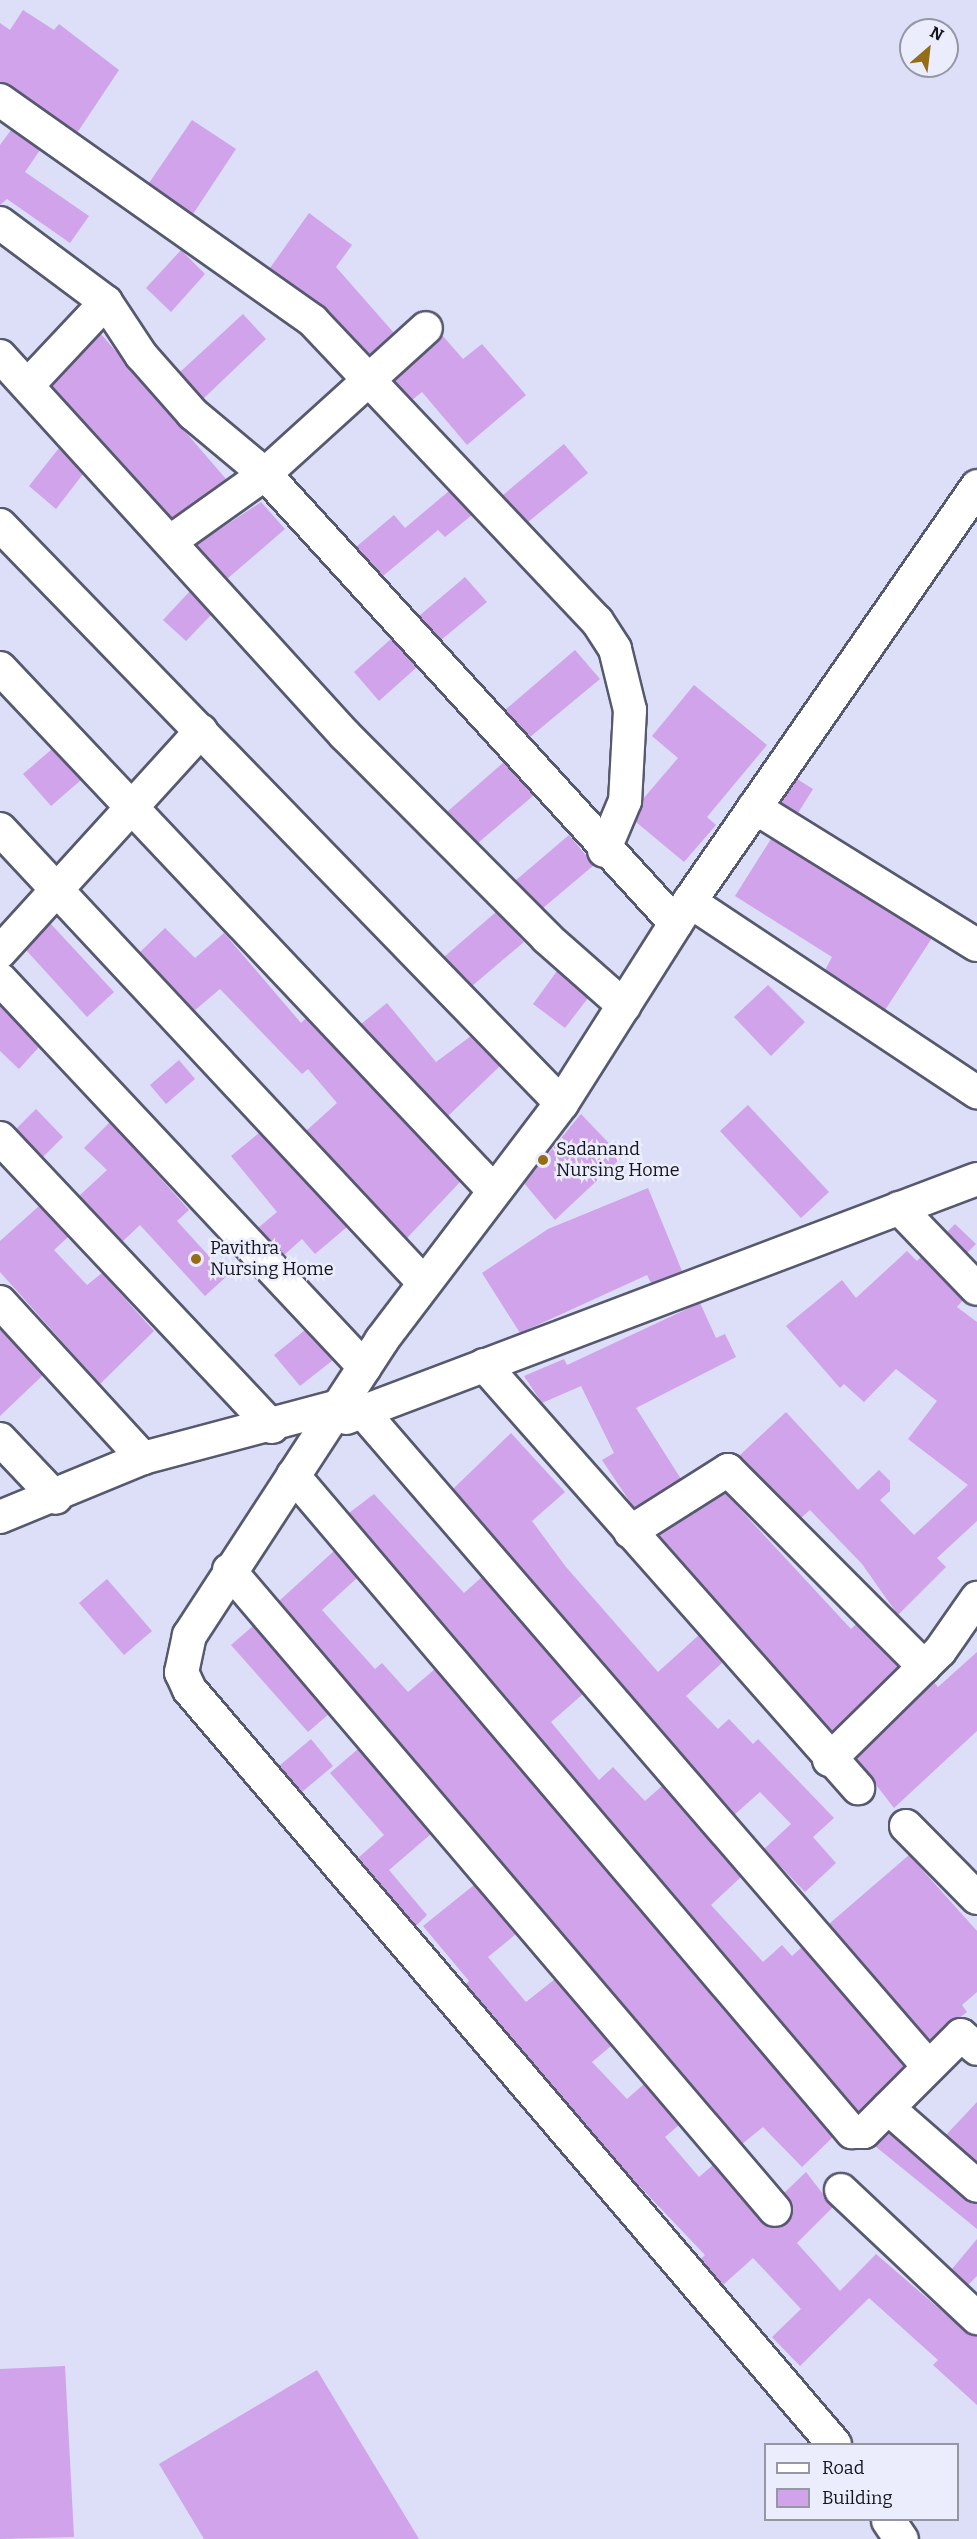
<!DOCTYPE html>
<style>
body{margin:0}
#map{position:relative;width:977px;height:2539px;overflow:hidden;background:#dcdff7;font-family:Bitter,serif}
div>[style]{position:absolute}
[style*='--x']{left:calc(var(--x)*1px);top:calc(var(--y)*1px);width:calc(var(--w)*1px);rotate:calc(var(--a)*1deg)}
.building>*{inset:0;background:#d0a3ea}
.roads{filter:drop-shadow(2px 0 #57596e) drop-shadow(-2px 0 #57596e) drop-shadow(0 2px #57596e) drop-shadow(0 -2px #57596e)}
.minor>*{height:32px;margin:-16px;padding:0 16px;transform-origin:16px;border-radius:16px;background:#fff}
.tertiary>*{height:33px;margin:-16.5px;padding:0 16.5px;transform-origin:16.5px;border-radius:16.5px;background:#fff}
.dots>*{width:16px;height:16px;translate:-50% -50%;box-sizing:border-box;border:3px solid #ebedfc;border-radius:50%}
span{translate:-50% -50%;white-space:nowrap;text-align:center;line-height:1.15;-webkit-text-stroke:5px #ebedfc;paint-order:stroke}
.poi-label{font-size:18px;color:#15161e}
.left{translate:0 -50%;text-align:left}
.legend{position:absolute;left:764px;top:2443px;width:195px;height:78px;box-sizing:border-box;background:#ebedfc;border:2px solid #9597a3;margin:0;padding:8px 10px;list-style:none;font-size:18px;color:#15161e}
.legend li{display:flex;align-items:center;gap:12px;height:30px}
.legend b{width:30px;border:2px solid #9597a3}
.north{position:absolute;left:899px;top:18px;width:60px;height:60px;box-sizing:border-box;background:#ebedfc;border:2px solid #9597a3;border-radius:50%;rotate:28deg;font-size:16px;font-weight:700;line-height:24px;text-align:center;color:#15161e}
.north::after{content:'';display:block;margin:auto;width:21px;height:27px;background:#946e16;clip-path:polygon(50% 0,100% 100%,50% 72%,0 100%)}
</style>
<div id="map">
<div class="building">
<i style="clip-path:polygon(23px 10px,54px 30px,59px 24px,119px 70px,77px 133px,0 82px,0 23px,10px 30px)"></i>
<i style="clip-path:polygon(192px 120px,236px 149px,193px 214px,149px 183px)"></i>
<i style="clip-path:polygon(11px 130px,40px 150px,25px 172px,89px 216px,70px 243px,7px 199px,0 205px,0 145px)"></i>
<i style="clip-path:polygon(309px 213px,352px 245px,336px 267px,394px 333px,370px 355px,324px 306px,270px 268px)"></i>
<i style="clip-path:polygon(181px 250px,205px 274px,171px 312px,146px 288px)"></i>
<i style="clip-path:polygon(243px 314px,266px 339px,203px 399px,180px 372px)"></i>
<i style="clip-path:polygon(101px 334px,226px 479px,172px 518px,52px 386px)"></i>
<i style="clip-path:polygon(442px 335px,463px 359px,482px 344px,526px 395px,467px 445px,422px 392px,412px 400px,394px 381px)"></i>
<i style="clip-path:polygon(564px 444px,588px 473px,528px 522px,503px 495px)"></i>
<i style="clip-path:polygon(59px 448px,83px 474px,56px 509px,29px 486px)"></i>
<i style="clip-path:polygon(449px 491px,472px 515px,445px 537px,438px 530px,383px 576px,356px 547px,394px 515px,405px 528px)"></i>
<i style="clip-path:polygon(261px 502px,285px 529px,227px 579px,196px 545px)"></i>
<i style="clip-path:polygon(465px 577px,487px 602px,441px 640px,419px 616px)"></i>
<i style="clip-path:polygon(190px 591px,211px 615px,186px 641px,163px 620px)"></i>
<i style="clip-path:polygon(391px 639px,417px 667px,379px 701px,354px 672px)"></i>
<i style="clip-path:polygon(575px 650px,600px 679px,530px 737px,505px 710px)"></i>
<i style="clip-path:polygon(694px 685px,767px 745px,707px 817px,716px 825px,684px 862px,636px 822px,643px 799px,678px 758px,652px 736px)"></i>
<i style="clip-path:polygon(52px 749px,81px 780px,51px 806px,23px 774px)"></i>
<i style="clip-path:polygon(504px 762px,534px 795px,478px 843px,447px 812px)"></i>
<i style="clip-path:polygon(797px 779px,813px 789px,798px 813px,780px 802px)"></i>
<i style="clip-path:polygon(569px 835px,594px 865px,543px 908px,515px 881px)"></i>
<i style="clip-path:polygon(771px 839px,932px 938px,885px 1010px,825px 970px,832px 957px,735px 896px)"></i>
<i style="clip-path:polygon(496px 912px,524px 942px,472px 986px,444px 957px)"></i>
<i style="clip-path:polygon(50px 923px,114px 992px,87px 1017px,26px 950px)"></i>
<i style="clip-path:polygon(165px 928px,195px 958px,224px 933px,301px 1023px,306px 1018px,460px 1182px,407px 1238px,306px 1131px,337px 1103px,308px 1069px,302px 1074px,220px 989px,194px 1011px,140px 952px)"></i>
<i style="clip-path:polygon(557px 971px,588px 998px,565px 1028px,533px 1004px)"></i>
<i style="clip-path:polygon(768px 985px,805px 1022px,771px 1056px,734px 1017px)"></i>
<i style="clip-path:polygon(387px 1003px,436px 1062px,471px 1036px,500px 1066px,448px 1116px,361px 1024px)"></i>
<i style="clip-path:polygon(0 1005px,39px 1047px,19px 1069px,0 1051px)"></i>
<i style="clip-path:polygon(179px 1060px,195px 1079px,166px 1104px,150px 1085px)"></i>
<i style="clip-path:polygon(748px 1105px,829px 1192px,801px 1218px,720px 1131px)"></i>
<i style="clip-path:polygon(36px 1109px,63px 1137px,43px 1157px,16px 1129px)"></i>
<i style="clip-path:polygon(581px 1114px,622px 1157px,555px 1220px,524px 1183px)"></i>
<i style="clip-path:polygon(110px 1122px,189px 1210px,177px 1221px,227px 1276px,205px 1296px,140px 1225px,122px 1242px,79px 1196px,107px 1170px,84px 1148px)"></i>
<i style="clip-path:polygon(259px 1133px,347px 1227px,315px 1254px,302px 1239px,284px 1255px,258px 1228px,277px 1212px,231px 1156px)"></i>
<i style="clip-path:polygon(648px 1188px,682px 1271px,651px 1283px,647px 1275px,520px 1333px,482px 1273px,548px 1229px)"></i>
<i style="clip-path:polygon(39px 1206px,68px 1237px,54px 1250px,87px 1285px,102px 1273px,154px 1331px,100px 1384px,0 1272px,0 1241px)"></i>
<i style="clip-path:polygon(955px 1224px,976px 1244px,967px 1253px,947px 1232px)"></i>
<i style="clip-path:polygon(907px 1251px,917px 1261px,921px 1257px,963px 1300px,957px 1307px,977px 1322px,977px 1521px,937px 1558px,946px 1567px,898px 1615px,862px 1564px,810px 1510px,801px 1518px,739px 1456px,786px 1412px,858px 1490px,879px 1470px,890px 1481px,890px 1491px,880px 1500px,914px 1535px,968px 1485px,908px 1439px,937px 1401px,896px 1369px,864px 1402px,844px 1384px,840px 1388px,786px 1326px,842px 1280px,856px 1298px)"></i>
<i style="clip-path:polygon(700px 1303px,716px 1338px,725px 1334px,736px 1357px,636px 1408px,681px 1479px,634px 1508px,602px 1460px,614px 1453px,581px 1386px,542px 1403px,524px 1376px,564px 1359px,567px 1365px)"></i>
<i style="clip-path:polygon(0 1329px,43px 1375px,0 1416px)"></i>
<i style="clip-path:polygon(305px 1330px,333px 1360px,300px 1386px,274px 1355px)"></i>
<i style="clip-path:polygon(511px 1433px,565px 1492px,532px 1521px,566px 1567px,658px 1672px,699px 1635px,723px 1662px,686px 1696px,718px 1729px,729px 1719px,753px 1744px,758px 1739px,834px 1818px,813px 1837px,836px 1863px,805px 1892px,764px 1849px,791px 1824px,760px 1792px,734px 1815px,453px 1489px)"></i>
<i style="clip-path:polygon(725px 1493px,851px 1629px,856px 1624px,898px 1667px,832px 1732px,659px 1535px)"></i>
<i style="clip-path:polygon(374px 1494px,464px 1593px,482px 1577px,583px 1694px,551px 1722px,599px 1780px,613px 1767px,645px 1801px,662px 1786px,741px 1877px,711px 1905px,763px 1962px,782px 1945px,792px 1956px,802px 1947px,904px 2066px,859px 2112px,349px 1513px)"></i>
<i style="clip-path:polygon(334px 1551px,357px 1578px,322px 1610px,375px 1669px,382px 1663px,408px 1692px,435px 1669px,833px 2137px,802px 2167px,763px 2127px,742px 2144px,279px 1601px)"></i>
<i style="clip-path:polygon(107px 1579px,152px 1631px,124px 1655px,79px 1603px)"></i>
<i style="clip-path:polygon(253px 1626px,329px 1714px,308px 1732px,231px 1645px)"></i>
<i style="clip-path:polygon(977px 1652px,977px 1731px,894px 1808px,856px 1759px,934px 1682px,938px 1687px)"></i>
<i style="clip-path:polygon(311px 1739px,333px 1766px,302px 1792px,279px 1766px)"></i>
<i style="clip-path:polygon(358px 1749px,431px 1834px,389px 1870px,427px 1915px,416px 1926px,358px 1858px,384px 1835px,330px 1773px)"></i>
<i style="clip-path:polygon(909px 1855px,977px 1931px,977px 1992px,962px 2005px,967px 2012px,930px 2041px,829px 1924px)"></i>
<i style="clip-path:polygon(474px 1885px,516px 1934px,488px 1957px,526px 2002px,555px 1979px,611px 2046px,592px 2062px,627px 2099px,644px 2084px,679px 2125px,665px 2137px,699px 2177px,713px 2165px,761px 2222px,778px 2228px,792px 2215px,784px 2193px,806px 2172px,833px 2207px,797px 2243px,840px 2291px,876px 2254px,965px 2331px,977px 2335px,977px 2405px,933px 2365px,938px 2360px,869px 2298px,800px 2366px,772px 2337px,801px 2309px,753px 2258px,723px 2285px,701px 2259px,705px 2255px,626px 2172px,466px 1984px,469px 1981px,423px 1926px)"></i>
<i style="clip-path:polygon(977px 2102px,977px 2162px,946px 2135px)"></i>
<i style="clip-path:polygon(889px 2133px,965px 2200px,977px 2204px,977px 2229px,875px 2146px)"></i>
<i style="clip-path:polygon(977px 2239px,977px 2276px,968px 2285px,952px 2269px)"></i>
<i style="clip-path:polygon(65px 2366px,74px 2537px,0 2539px,0 2369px)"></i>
<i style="clip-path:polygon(317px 2370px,419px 2539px,204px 2539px,159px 2464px)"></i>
</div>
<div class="roads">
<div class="minor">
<i style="--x:0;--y:100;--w:383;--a:35.2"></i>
<i style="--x:313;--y:321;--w:413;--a:46.6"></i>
<i style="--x:597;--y:621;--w:33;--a:57"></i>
<i style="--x:615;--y:649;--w:63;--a:76.2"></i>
<i style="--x:630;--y:710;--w:91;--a:93.1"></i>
<i style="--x:625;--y:801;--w:54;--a:112.8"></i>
<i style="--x:0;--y:223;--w:132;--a:36.7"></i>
<i style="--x:106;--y:302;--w:64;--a:56.6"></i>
<i style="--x:141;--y:355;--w:79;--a:48.6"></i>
<i style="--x:193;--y:414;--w:94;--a:39.8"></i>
<i style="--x:265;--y:474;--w:609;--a:47.59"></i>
<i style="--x:0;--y:356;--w:513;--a:47.69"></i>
<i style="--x:345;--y:735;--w:286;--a:45.1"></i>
<i style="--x:547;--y:938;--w:103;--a:41.4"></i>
<i style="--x:28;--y:385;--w:114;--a:-46.8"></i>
<i style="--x:0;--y:525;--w:805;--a:45.86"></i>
<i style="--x:171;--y:541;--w:115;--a:-35.5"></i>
<i style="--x:265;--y:474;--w:217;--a:-42.2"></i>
<i style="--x:0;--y:668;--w:719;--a:46.63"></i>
<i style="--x:754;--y:807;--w:262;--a:31.8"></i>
<i style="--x:0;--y:829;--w:620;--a:46.96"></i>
<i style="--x:689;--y:901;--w:346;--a:33.6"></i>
<i style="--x:0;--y:952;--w:299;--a:-47.7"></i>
<i style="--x:0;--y:979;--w:533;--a:46.82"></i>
<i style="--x:0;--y:1138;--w:397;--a:46.7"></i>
<i style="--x:899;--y:1208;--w:112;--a:46.1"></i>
<i style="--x:0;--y:1302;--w:212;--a:47.5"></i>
<i style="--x:484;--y:1365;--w:565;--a:48.52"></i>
<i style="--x:362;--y:1411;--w:866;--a:49.17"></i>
<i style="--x:346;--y:1418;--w:675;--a:-20.74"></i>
<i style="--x:0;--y:1439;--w:81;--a:46.5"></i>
<i style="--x:293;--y:1475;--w:863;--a:49.61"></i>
<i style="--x:852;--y:2132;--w:12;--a:0"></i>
<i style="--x:864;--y:2132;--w:137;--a:-45"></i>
<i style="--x:961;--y:2035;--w:21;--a:41"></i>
<i style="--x:0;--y:1517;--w:155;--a:-22.4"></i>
<i style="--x:143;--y:1458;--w:202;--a:-14.9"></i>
<i style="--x:630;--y:1532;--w:116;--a:-32.3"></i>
<i style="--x:728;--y:1470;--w:278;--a:45.1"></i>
<i style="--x:229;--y:1570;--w:841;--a:49.53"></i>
<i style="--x:829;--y:1760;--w:156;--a:-44.5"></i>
<i style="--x:940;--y:1651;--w:65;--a:-55.1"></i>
<i style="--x:906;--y:1826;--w:101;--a:45.4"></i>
<i style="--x:888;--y:2108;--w:118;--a:41.2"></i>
<i style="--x:841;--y:2190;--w:187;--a:43.3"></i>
</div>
<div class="tertiary">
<i style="--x:834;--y:2444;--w:993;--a:-130.51"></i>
<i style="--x:189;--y:1689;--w:19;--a:-115"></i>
<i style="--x:181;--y:1672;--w:38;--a:-78"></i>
<i style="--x:189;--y:1635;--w:352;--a:-56.9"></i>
<i style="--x:381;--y:1340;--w:298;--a:-52.8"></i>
<i style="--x:561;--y:1103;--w:239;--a:-57.6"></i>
<i style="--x:689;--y:901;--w:505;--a:-55.24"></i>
<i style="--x:888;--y:2520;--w:23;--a:56"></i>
</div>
</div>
<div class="dots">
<i style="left:543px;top:1160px;background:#946e16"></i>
<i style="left:196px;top:1259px;background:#946e16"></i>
</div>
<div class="poi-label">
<span class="left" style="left:556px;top:1160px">Sadanand<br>Nursing Home</span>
<span class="left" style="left:210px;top:1259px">Pavithra<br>Nursing Home</span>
</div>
<ul class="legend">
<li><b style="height:8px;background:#fff"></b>Road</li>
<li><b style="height:16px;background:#d0a3ea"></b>Building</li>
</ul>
<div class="north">N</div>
</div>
